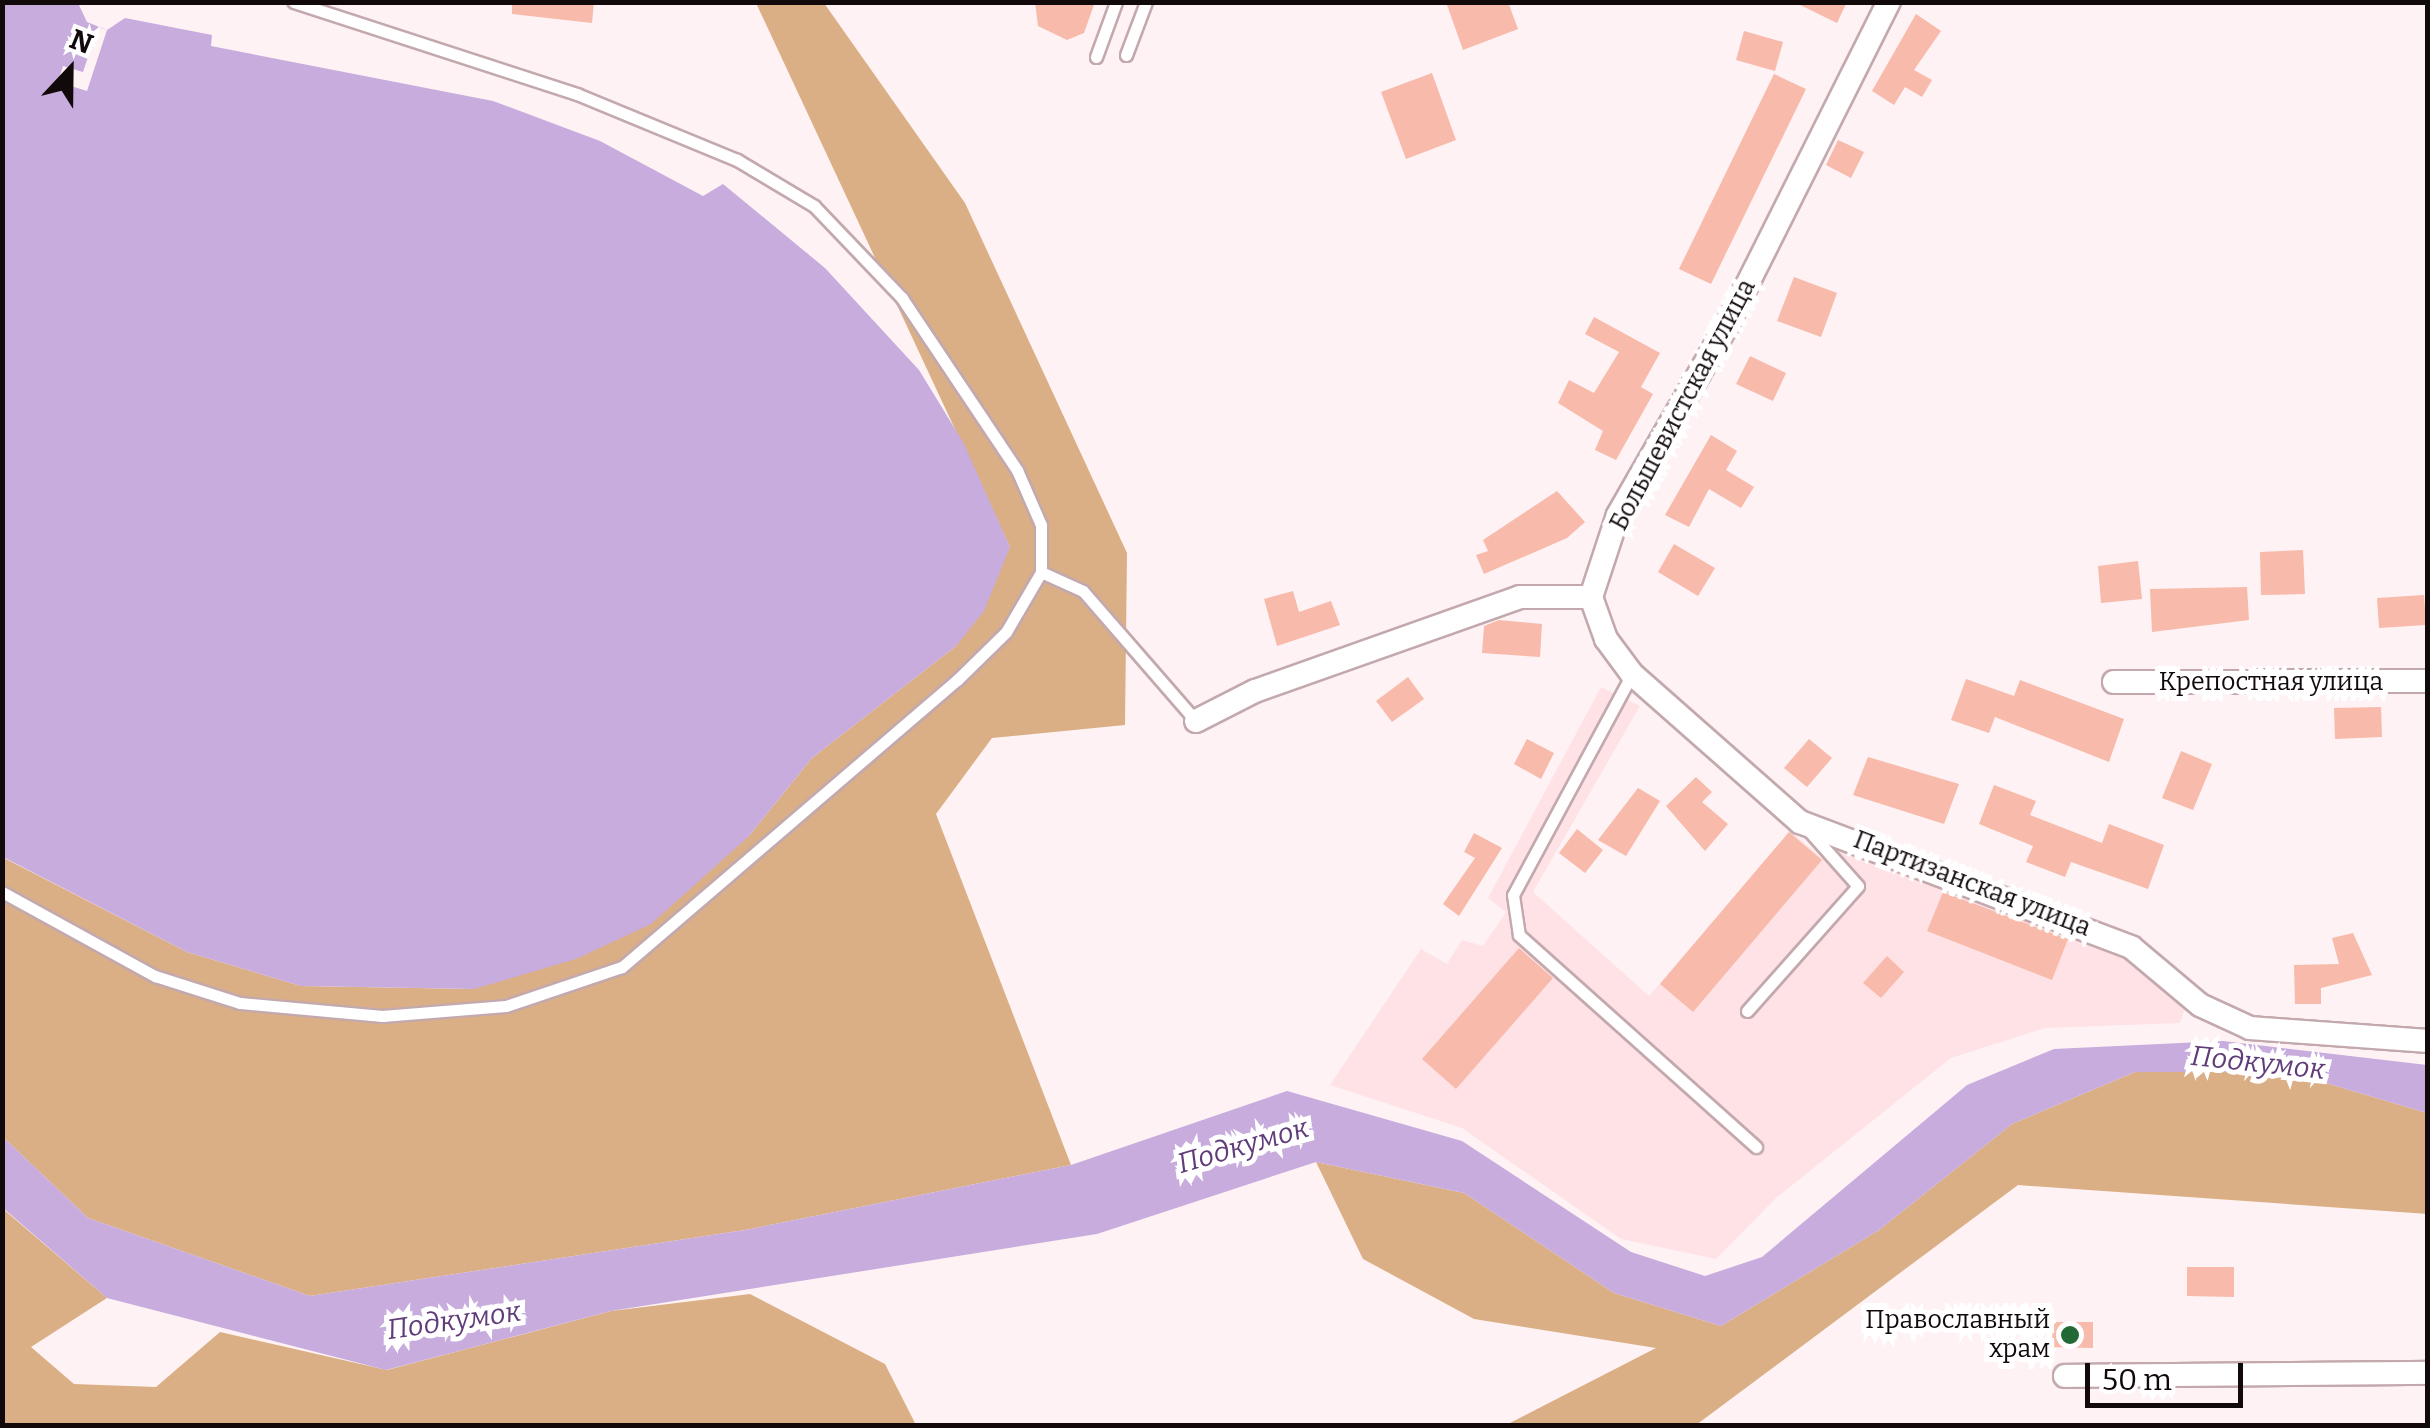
<!DOCTYPE html>
<meta charset="utf-8">
<style>
body{margin:0}
#map{position:relative;width:2430px;height:1428px;overflow:hidden;background:#fef2f4;font-family:Bitter,serif}
div>[style]{position:absolute}
[style*='--x']{left:calc(var(--x)*1px);top:calc(var(--y)*1px);width:calc(var(--w)*1px);rotate:calc(var(--a)*1deg)}
.built>*{inset:0;background:#ffe2e6}
.forest>*{inset:0;background:#dbaf86}
.water>*{inset:0;background:#c7acdd}
.pier>*{inset:0;background:#fef2f4}
.building>*{inset:0;background:#f8baaa}
.roads{filter:drop-shadow(2px 0 #c3a9ad) drop-shadow(-2px 0 #c3a9ad) drop-shadow(0 2px #c3a9ad) drop-shadow(0 -2px #c3a9ad)}
.lane>*{height:11px;margin:-5.5px;padding:0 5.5px;transform-origin:5.5px;border-radius:5.5px;background:#fff}
.street>*{height:22px;margin:-11px;padding:0 11px;transform-origin:11px;border-radius:11px;background:#fff}
.dots>*{width:28px;height:28px;translate:-50% -50%;box-sizing:border-box;border:5px solid #fff;border-radius:50%}
span{translate:-50% -50%;white-space:nowrap;text-align:center;line-height:1.15;-webkit-text-stroke:10px #fff;paint-order:stroke}
.street-label{font-size:25px;color:#12090b}
.poi-label{font-size:25px;color:#12090b}
.right{translate:-100% -50%;text-align:right}
.water-label{font-size:28px;color:#603c79;font-style:italic}
.frame{position:absolute;inset:0;border:5px solid #12090b;pointer-events:none}
.north{position:absolute;left:20px;top:20px;width:100px;height:100px;-webkit-text-stroke:8px #fff;paint-order:stroke;rotate:22deg;font-size:28px;font-weight:700;line-height:40px;text-align:center;color:#12090b}
.north::after{content:'';display:block;margin:auto;width:35px;height:45px;background:#12090b;clip-path:polygon(50% 0,100% 100%,50% 72%,0 100%)}
.scale{position:absolute;left:2085px;top:1363px;width:158px;height:45px;box-sizing:border-box;border:5px solid #12090b;border-top:0;padding-left:12px;font-size:30px;line-height:35px;white-space:nowrap;color:#12090b;-webkit-text-stroke:8px #fff;paint-order:stroke}
</style>
<div id="map">
<div class="built">
<i style="clip-path:polygon(1601px 687px,1640px 706px,1533px 892px,1649px 996px,1790px 831px,1823px 859px,1849px 827px,2111px 937px,2186px 1005px,2180px 1023px,2045px 1028px,1951px 1058px,1776px 1198px,1716px 1259px,1621px 1239px,1462px 1128px,1330px 1085px,1421px 949px,1447px 964px,1462px 940px,1483px 946px,1506px 912px,1488px 898px)"></i>
</div>
<div class="forest">
<i style="clip-path:polygon(756px 3px,824px 3px,965px 203px,1127px 553px,1125px 725px,992px 738px,936px 814px,1071px 1165px,745px 1230px,310px 1296px,88px 1218px,3px 1137px,2px 857px,187px 952px,301px 986px,474px 989px,748px 837px,812px 758px,956px 646px,1010px 547px)"></i>
<i style="clip-path:polygon(2135px 1072px,2289px 1072px,2427px 1113px,2428px 1214px,2018px 1185px,1696px 1425px,1504px 1426px,1656px 1348px,1474px 1319px,1363px 1259px,1316px 1162px,1464px 1193px,1614px 1293px,1721px 1326px,1879px 1230px,2012px 1124px)"></i>
<i style="clip-path:polygon(2px 1208px,107px 1298px,31px 1347px,74px 1384px,156px 1387px,220px 1332px,387px 1370px,611px 1311px,750px 1294px,885px 1364px,916px 1425px,3px 1425px)"></i>
</div>
<div class="water">
<i style="clip-path:polygon(2px 3px,78px 3px,87px 22px,107px 30px,125px 18px,212px 35px,211px 46px,493px 101px,600px 141px,703px 196px,723px 184px,825px 268px,919px 370px,963px 442px,1010px 547px,984px 611px,956px 646px,812px 758px,748px 837px,651px 924px,576px 959px,474px 989px,301px 986px,187px 952px,3px 857px)"></i>
<i style="clip-path:polygon(2223px 1041px,2427px 1065px,2427px 1113px,2289px 1072px,2135px 1072px,2012px 1124px,1879px 1230px,1721px 1326px,1614px 1293px,1464px 1193px,1316px 1162px,1097px 1234px,611px 1311px,386px 1370px,107px 1298px,3px 1208px,3px 1137px,88px 1218px,310px 1296px,745px 1230px,1071px 1165px,1287px 1091px,1462px 1141px,1631px 1252px,1705px 1276px,1762px 1257px,1967px 1085px,2054px 1049px)"></i>
</div>
<div class="pier">
<i style="clip-path:polygon(98px 27px,107px 30px,87px 91px,58px 82px,63px 66px,83px 72px)"></i>
</div>
<div class="building">
<i style="clip-path:polygon(512px 2px,594px 2px,592px 23px,512px 14px)"></i>
<i style="clip-path:polygon(1035px 2px,1095px 2px,1084px 33px,1067px 40px,1038px 26px)"></i>
<i style="clip-path:polygon(1446px 2px,1508px 2px,1518px 29px,1463px 50px)"></i>
<i style="clip-path:polygon(1794px 2px,1847px 2px,1837px 23px)"></i>
<i style="clip-path:polygon(1916px 14px,1941px 31px,1914px 70px,1932px 80px,1922px 97px,1905px 87px,1894px 105px,1872px 91px)"></i>
<i style="clip-path:polygon(1744px 31px,1783px 42px,1775px 71px,1736px 60px)"></i>
<i style="clip-path:polygon(1432px 73px,1456px 140px,1406px 159px,1381px 92px)"></i>
<i style="clip-path:polygon(1774px 74px,1806px 89px,1711px 284px,1679px 269px)"></i>
<i style="clip-path:polygon(1838px 140px,1864px 152px,1851px 178px,1826px 165px)"></i>
<i style="clip-path:polygon(1794px 277px,1837px 293px,1821px 337px,1777px 321px)"></i>
<i style="clip-path:polygon(1594px 317px,1660px 353px,1641px 387px,1653px 394px,1616px 460px,1595px 450px,1603px 431px,1558px 403px,1569px 380px,1594px 393px,1619px 352px,1585px 334px)"></i>
<i style="clip-path:polygon(1750px 356px,1786px 373px,1773px 401px,1736px 384px)"></i>
<i style="clip-path:polygon(1711px 435px,1737px 451px,1726px 470px,1754px 487px,1741px 508px,1709px 489px,1689px 527px,1665px 515px)"></i>
<i style="clip-path:polygon(1557px 491px,1585px 522px,1567px 538px,1484px 574px,1476px 555px,1488px 551px,1483px 540px)"></i>
<i style="clip-path:polygon(1674px 544px,1715px 568px,1698px 596px,1658px 572px)"></i>
<i style="clip-path:polygon(2303px 550px,2305px 594px,2261px 595px,2260px 552px)"></i>
<i style="clip-path:polygon(2138px 561px,2142px 599px,2101px 603px,2098px 566px)"></i>
<i style="clip-path:polygon(2247px 587px,2249px 620px,2152px 632px,2150px 589px)"></i>
<i style="clip-path:polygon(1293px 591px,1299px 612px,1331px 601px,1340px 625px,1277px 646px,1264px 599px)"></i>
<i style="clip-path:polygon(2424px 595px,2426px 625px,2379px 628px,2377px 598px)"></i>
<i style="clip-path:polygon(1499px 620px,1542px 624px,1540px 657px,1482px 653px,1484px 626px)"></i>
<i style="clip-path:polygon(1408px 677px,1424px 699px,1392px 722px,1376px 701px)"></i>
<i style="clip-path:polygon(1966px 679px,2014px 696px,2020px 680px,2124px 719px,2109px 762px,1995px 717px,1989px 733px,1951px 720px)"></i>
<i style="clip-path:polygon(2381px 707px,2382px 737px,2335px 739px,2334px 708px)"></i>
<i style="clip-path:polygon(1527px 739px,1554px 753px,1541px 779px,1514px 764px)"></i>
<i style="clip-path:polygon(1809px 739px,1832px 758px,1807px 787px,1784px 768px)"></i>
<i style="clip-path:polygon(2181px 751px,2212px 764px,2193px 810px,2162px 798px)"></i>
<i style="clip-path:polygon(1868px 757px,1959px 784px,1944px 824px,1853px 795px)"></i>
<i style="clip-path:polygon(1696px 777px,1712px 792px,1702px 802px,1728px 824px,1705px 851px,1666px 806px)"></i>
<i style="clip-path:polygon(1994px 785px,2036px 801px,2030px 815px,2102px 843px,2109px 824px,2164px 845px,2148px 889px,2071px 862px,2065px 877px,2026px 862px,2033px 846px,1979px 824px)"></i>
<i style="clip-path:polygon(1638px 788px,1660px 801px,1626px 856px,1598px 840px)"></i>
<i style="clip-path:polygon(1577px 829px,1603px 850px,1585px 873px,1559px 853px)"></i>
<i style="clip-path:polygon(1789px 832px,1822px 860px,1693px 1012px,1660px 984px)"></i>
<i style="clip-path:polygon(1474px 833px,1502px 848px,1459px 916px,1443px 904px,1475px 858px,1464px 852px)"></i>
<i style="clip-path:polygon(1943px 892px,2068px 939px,2052px 980px,1927px 931px)"></i>
<i style="clip-path:polygon(2353px 933px,2372px 975px,2321px 988px,2321px 1004px,2295px 1004px,2294px 965px,2339px 964px,2332px 938px)"></i>
<i style="clip-path:polygon(1519px 948px,1553px 978px,1456px 1089px,1422px 1059px)"></i>
<i style="clip-path:polygon(1887px 956px,1904px 972px,1881px 998px,1863px 983px)"></i>
<i style="clip-path:polygon(2187px 1267px,2234px 1267px,2234px 1297px,2187px 1296px)"></i>
<i style="clip-path:polygon(2047px 1322px,2093px 1322px,2093px 1348px,2047px 1347px)"></i>
</div>
<div class="roads">
<div class="lane">
<i style="--x:1126;--y:55;--w:57;--a:-69.3"></i>
<i style="--x:1096;--y:57;--w:59;--a:-70"></i>
<i style="--x:1041;--y:572;--w:46;--a:24.3"></i>
<i style="--x:1083;--y:591;--w:172;--a:49"></i>
<i style="--x:1632;--y:674;--w:251;--a:118.3"></i>
<i style="--x:1513;--y:895;--w:40;--a:81.5"></i>
<i style="--x:1519;--y:935;--w:318;--a:41.8"></i>
<i style="--x:2;--y:892;--w:175;--a:28.8"></i>
<i style="--x:155;--y:976;--w:89;--a:17.6"></i>
<i style="--x:240;--y:1003;--w:143;--a:5.2"></i>
<i style="--x:382;--y:1016;--w:124;--a:-4.6"></i>
<i style="--x:506;--y:1006;--w:122;--a:-18.6"></i>
<i style="--x:622;--y:967;--w:441;--a:-40.6"></i>
<i style="--x:957;--y:680;--w:69;--a:-44.4"></i>
<i style="--x:1006;--y:632;--w:69;--a:-59.7"></i>
<i style="--x:1041;--y:572;--w:47;--a:-90"></i>
<i style="--x:1041;--y:525;--w:60;--a:-113.6"></i>
<i style="--x:1017;--y:470;--w:207;--a:-123.8"></i>
<i style="--x:902;--y:298;--w:127;--a:-133.7"></i>
<i style="--x:814;--y:206;--w:90;--a:-149.1"></i>
<i style="--x:737;--y:160;--w:173;--a:-157.6"></i>
<i style="--x:577;--y:94;--w:298;--a:-162"></i>
<i style="--x:1747;--y:1011;--w:167;--a:-48.4"></i>
<i style="--x:1858;--y:886;--w:72;--a:-131.6"></i>
</div>
<div class="street">
<i style="--x:1591;--y:597;--w:45;--a:70.3"></i>
<i style="--x:1606;--y:639;--w:44;--a:53.4"></i>
<i style="--x:1632;--y:674;--w:224;--a:41.4"></i>
<i style="--x:1800;--y:822;--w:354;--a:20.7"></i>
<i style="--x:2131;--y:947;--w:90;--a:40"></i>
<i style="--x:2200;--y:1005;--w:55;--a:24.7"></i>
<i style="--x:2250;--y:1028;--w:178;--a:4.2"></i>
<i style="--x:1591;--y:597;--w:86;--a:-71.8"></i>
<i style="--x:1618;--y:515;--w:215;--a:-60.1"></i>
<i style="--x:1725;--y:329;--w:366;--a:-63.4"></i>
<i style="--x:2114;--y:682;--w:314;--a:-0.2"></i>
<i style="--x:1196;--y:721;--w:66;--a:-27"></i>
<i style="--x:1255;--y:691;--w:281;--a:-19.5"></i>
<i style="--x:1520;--y:597;--w:71;--a:0"></i>
<i style="--x:2065;--y:1376;--w:363;--a:-0.5"></i>
</div>
</div>
<div class="dots">
<i style="left:2070px;top:1335px;background:#226936"></i>
</div>
<div class="street-label">
<span style="left:1683px;top:405px;rotate:-62deg">Большевистская улица</span>
<span style="left:2271px;top:682px">Крепостная улица</span>
<span style="left:1972px;top:884px;rotate:21deg">Партизанская улица</span>
</div>
<div class="poi-label">
<span class="right" style="left:2050px;top:1335px">Православный<br>храм</span>
</div>
<div class="water-label">
<span style="left:2258px;top:1063px;rotate:6deg">Подкумок</span>
<span style="left:1243px;top:1146px;rotate:-16deg">Подкумок</span>
<span style="left:454px;top:1321px;rotate:-8deg">Подкумок</span>
</div>
<div class="frame"></div>
<div class="north">N</div>
<div class="scale">50 m</div>
</div>
